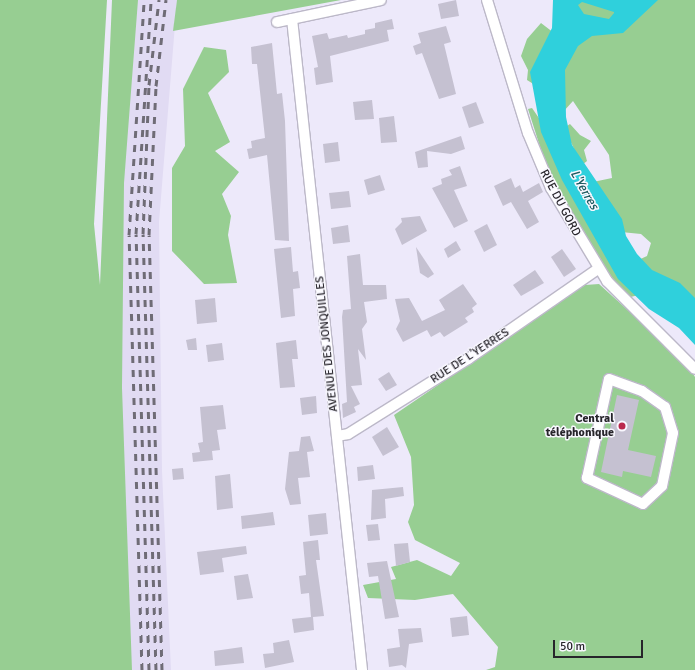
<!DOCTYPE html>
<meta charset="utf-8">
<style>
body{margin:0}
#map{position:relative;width:695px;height:670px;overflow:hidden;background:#ede9fa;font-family:Signika,sans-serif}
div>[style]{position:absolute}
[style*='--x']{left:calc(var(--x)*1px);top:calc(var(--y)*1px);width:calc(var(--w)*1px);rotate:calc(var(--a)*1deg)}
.built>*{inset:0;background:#e1dbf3}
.green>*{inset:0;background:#97ce92}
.water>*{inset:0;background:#2fd0dc}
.building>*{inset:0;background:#c5c1d1}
.roads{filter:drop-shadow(1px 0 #bcb8c8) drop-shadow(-1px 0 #bcb8c8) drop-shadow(0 1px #bcb8c8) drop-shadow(0 -1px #bcb8c8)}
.minor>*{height:10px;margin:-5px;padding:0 5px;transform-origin:5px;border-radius:5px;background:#fff}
.rail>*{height:3px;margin-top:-1.5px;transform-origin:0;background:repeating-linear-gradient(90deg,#6f6c76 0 7px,transparent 0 14px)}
.dots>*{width:11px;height:11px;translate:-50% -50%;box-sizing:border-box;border:2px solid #f9f8ff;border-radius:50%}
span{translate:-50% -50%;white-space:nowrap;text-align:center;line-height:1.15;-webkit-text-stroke:3px #f9f8ff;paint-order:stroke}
.street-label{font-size:12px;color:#27252b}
.poi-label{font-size:12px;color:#27252b;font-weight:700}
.right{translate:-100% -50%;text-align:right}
.water-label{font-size:13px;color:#1c5a5f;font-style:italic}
.scale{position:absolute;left:553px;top:640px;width:90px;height:18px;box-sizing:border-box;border:2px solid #27252b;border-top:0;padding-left:5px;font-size:12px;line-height:14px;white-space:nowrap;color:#27252b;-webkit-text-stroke:3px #f9f8ff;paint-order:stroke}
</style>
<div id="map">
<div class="built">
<i style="clip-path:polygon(129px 0,177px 0,159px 222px,162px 471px,171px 670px,128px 670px,116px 281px)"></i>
</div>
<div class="green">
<i style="clip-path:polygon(0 0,107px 0,94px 224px,100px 285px,112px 0,138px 0,124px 183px,122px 388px,132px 670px,0 670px)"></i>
<i style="clip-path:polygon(177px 0,341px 0,173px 31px)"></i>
<i style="clip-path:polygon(569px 0,619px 0,617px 12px,614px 18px,601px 22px,583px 22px)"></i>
<i style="clip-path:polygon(653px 0,695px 0,695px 303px,634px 262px,647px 256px,651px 243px,641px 234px,621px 232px,593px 182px,612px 178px,609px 155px,573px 101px,563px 112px,558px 84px,573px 39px)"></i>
<i style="clip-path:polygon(541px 23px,554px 33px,535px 85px,527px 80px,528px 70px,521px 56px,527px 39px)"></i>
<i style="clip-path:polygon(204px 47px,226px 50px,229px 72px,208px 93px,230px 142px,215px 151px,239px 172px,222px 194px,231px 216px,228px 235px,237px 283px,204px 284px,172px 251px,172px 168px,185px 146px,183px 89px)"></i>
<i style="clip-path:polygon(532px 108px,545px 127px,639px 295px,626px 298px,588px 244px,575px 239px,572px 218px,550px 178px,528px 109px)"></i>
<i style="clip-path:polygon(570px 124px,580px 135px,591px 141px,584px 150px,587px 161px,582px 165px,564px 128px)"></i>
<i style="clip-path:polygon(599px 284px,686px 363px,695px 377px,695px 670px,486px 670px,495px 667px,498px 647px,453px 594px,415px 600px,368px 598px,363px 585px,396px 579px,391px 567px,417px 560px,451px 576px,460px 563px,415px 540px,408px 522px,414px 505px,411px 457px,394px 415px,585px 285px)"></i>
</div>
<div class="water">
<i style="clip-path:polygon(evenodd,553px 0,658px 0,623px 33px,592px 36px,578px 46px,565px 70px,566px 117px,572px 145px,622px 219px,626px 236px,637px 254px,652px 270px,680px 283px,695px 298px,695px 345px,679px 328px,649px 309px,618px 279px,562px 180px,541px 132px,530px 72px,552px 28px,553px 0,582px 2px,614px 12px,614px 13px,609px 19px,584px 14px,578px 5px,582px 2px)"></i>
</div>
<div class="building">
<i style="clip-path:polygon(456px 0,459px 16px,441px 19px,438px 4px)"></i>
<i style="clip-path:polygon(392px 19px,394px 29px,387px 30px,389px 41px,330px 56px,333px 82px,316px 85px,314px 68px,318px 67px,312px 36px,327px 33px,329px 39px,347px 35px,348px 38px,365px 34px,365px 30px,375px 28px,375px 23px)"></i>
<i style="clip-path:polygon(446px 26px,451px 42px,444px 44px,456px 94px,439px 99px,422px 53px,416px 55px,413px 46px,421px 43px,418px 33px)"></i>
<i style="clip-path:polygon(272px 43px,277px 94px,282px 93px,285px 121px,289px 241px,275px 240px,267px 155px,249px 159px,247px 149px,252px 148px,251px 141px,265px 138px,257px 64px,252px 64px,251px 47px)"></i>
<i style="clip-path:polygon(372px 100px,374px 119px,355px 120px,353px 102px)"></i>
<i style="clip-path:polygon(476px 102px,484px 123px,469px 128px,462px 107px)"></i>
<i style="clip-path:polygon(394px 116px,397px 142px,381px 143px,379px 118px)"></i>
<i style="clip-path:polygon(461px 136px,465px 149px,451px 154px,427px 151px,428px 167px,418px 168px,415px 152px)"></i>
<i style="clip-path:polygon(338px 142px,340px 161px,325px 163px,323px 144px)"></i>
<i style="clip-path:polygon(460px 166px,467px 186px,454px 190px,468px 221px,454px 228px,432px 188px,442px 184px,441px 179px,452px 175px,449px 170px)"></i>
<i style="clip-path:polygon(380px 175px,385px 190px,368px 195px,364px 180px)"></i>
<i style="clip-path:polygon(511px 178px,515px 188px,520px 185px,523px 192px,539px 183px,543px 192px,528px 201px,539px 222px,527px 229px,511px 202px,503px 206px,494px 186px)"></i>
<i style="clip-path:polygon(349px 191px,351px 207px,331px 209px,329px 193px)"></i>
<i style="clip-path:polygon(420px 216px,427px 231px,402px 245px,395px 229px,402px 222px,401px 218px)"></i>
<i style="clip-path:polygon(487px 224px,497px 245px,484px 252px,474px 231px)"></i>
<i style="clip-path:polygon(348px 225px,350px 242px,333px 244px,331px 228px)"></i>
<i style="clip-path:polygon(456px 241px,461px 250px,448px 258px,444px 249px)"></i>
<i style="clip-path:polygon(291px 247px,293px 272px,298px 271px,300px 288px,293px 289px,295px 316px,281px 318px,274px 249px)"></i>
<i style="clip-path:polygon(416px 247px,434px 274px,428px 278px,420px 273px)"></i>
<i style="clip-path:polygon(562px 249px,576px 269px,564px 277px,551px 257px)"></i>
<i style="clip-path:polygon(360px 254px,363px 285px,386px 285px,387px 299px,364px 302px,367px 322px,362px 329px,366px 360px,358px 349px,362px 385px,351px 386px,360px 404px,354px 407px,356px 412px,343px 418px,342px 404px,347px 402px,342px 317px,343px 310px,351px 309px,347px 256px)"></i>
<i style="clip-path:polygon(535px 270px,544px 283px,521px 296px,513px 285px)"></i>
<i style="clip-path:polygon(463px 284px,477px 304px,472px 308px,474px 312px,465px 318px,468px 322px,444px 337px,440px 332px,431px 337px,427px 330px,403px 342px,396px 329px,400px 321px,395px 299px,409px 298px,422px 321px,445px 310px,439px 300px)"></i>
<i style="clip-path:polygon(215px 298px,217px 322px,197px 324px,195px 300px)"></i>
<i style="clip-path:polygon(196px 338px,197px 350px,188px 350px,186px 340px)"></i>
<i style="clip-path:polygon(296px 340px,298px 359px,292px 359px,295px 387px,280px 388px,276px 343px)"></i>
<i style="clip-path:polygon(222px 343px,224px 360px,208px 362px,206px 345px)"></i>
<i style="clip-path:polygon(389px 372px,397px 385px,386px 391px,378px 379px)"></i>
<i style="clip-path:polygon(617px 395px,639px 400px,628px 450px,656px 456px,651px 477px,623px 471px,622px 477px,601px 472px)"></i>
<i style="clip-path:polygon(316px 396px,317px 413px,302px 415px,300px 398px)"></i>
<i style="clip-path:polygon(223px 405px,226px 429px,217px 430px,220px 450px,212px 451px,213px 460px,193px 462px,192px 453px,200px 452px,198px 443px,203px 442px,200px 407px)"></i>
<i style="clip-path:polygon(387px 427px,399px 447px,383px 456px,372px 437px)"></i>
<i style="clip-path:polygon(310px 436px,314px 451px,307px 452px,310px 477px,298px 478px,301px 504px,290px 505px,285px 489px,289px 452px,299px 451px,301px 437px)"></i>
<i style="clip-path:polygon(373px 465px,375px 479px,358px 481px,357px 467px)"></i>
<i style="clip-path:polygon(183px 468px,184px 479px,173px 480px,172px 469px)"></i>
<i style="clip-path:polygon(230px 474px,233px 508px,217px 510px,215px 476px)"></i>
<i style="clip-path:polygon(403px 487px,404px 496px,385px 499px,386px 518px,371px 520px,372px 490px)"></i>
<i style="clip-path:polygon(273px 512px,275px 525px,242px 529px,241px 516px)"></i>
<i style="clip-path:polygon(326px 513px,328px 534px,310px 536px,308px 515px)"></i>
<i style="clip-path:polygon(378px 524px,380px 540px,368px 541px,366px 525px)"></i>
<i style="clip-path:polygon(318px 540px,320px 560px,316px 560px,324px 616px,313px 617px,314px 630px,294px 633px,292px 619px,311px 617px,309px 593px,301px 594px,299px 576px,306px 575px,303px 542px)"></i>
<i style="clip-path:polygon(408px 543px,410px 562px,396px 566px,394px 544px)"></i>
<i style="clip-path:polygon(246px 546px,247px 554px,222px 558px,224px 572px,200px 575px,197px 552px)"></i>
<i style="clip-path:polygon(387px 561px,399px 617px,385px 619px,378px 576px,369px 577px,367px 563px)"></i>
<i style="clip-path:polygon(248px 574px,253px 598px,237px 600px,234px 576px)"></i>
<i style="clip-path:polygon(467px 616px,469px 635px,452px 637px,450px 618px)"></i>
<i style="clip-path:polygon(421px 628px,423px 642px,409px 644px,406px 668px,402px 665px,389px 667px,387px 649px,400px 647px,398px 629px)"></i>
<i style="clip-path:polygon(289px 640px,294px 662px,265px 668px,263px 654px,274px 653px,273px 643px)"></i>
<i style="clip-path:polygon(242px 647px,244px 663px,215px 666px,214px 651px)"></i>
</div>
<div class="roads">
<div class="minor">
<i style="--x:487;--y:0;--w:139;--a:72.9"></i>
<i style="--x:528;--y:133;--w:60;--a:67.3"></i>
<i style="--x:551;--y:188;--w:109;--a:58.9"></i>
<i style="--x:607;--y:281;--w:124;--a:45"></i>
<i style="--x:292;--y:19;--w:655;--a:83.86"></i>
<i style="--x:277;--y:22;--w:106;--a:-11.9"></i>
<i style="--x:609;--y:379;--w:35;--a:20"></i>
<i style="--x:642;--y:391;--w:28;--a:35"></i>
<i style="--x:665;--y:407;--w:27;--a:73"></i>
<i style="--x:673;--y:433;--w:54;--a:101.7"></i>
<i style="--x:662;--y:486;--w:26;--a:137"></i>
<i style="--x:643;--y:504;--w:62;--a:-155.1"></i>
<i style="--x:587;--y:478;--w:101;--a:-77.5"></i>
<i style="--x:337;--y:436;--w:11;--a:-10"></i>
<i style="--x:348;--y:434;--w:142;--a:-32"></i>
<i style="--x:468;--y:359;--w:158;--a:-34.7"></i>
</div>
</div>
<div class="rail">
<i style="--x:142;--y:670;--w:435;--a:-91.7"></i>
<i style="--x:129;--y:235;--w:235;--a:-86.3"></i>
<i style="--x:149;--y:670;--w:436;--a:-91.7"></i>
<i style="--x:136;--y:234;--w:234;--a:-86.3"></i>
<i style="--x:156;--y:670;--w:436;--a:-91.7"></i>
<i style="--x:143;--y:234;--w:149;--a:-87.7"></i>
<i style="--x:149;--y:85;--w:86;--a:-83.3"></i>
<i style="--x:162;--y:670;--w:435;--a:-91.7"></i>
<i style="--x:149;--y:235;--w:149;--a:-87.3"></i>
<i style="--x:156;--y:86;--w:87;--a:-83.4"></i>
</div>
<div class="dots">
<i style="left:622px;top:426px;background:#ba294d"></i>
</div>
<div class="street-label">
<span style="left:560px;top:203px;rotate:62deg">RUE DU GORD</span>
<span style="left:327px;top:344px;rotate:-96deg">AVENUE DES JONQUILLES</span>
<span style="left:470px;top:356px;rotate:-33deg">RUE DE L'YERRES</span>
</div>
<div class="poi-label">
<span class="right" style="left:614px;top:426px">Central<br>téléphonique</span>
</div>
<div class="water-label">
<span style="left:584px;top:190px;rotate:60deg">L'Yerres</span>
</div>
<div class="scale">50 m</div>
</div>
